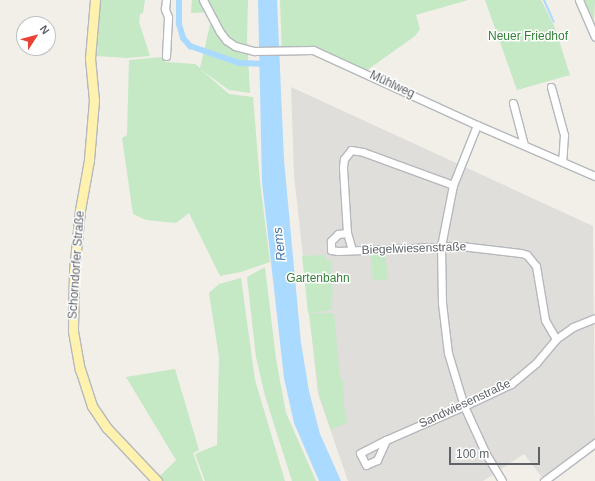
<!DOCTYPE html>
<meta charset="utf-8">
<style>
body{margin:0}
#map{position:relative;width:595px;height:481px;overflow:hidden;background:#f1efe8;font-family:Arial,sans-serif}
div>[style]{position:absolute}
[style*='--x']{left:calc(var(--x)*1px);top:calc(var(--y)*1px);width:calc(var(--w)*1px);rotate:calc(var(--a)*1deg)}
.industrial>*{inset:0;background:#e0deda}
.green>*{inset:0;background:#c5e8c5}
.water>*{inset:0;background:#aadaff}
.stream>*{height:2px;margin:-1px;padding:0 1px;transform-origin:1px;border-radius:1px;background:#aadaff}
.canal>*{height:6px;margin:-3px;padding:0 3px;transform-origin:3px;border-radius:3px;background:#aadaff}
.roads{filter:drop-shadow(1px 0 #b5b8bc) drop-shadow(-1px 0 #b5b8bc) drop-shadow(0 1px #b5b8bc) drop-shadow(0 -1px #b5b8bc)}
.minor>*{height:7px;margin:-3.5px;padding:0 3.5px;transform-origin:3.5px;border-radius:3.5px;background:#fff}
.major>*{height:9px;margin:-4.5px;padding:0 4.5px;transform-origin:4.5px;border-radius:4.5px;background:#fff2af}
span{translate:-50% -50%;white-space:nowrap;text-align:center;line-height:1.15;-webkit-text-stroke:3px #fff;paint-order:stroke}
.park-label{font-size:12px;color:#348238}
.street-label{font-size:12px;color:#5f6368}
.water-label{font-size:13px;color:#4174aa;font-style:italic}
.north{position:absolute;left:16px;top:16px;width:40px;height:40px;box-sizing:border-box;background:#fff;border:1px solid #bfc1c3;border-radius:50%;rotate:54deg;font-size:11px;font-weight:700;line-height:16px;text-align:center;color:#5f6368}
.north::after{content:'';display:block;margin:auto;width:14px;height:18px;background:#ea4335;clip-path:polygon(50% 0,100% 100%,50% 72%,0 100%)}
.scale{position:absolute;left:449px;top:447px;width:91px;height:18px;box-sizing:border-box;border:2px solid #5f6368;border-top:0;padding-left:5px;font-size:12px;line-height:14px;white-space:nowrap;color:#5f6368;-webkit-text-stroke:3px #fff;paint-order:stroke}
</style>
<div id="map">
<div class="industrial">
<i style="clip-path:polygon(291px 87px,593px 226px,595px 442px,544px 480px,524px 454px,483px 481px,348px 481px,318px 394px,294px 175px)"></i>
</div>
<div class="green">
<i style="clip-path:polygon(100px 0,145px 0,143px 13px,140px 14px,139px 22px,150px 56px,127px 58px,97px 56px)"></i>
<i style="clip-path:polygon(192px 0,248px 0,247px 38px,250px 93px,229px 90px,200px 69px,229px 94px,253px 97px,260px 182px,270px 262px,241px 272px,220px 276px,189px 213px,176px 223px,146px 220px,133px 214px,122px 138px,127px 135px,129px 60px,163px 57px,165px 62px,195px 64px,200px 68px,213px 12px,191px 13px)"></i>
<i style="clip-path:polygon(280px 0,468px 0,416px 15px,420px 29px,415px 36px,363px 73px,313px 52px,312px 54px,282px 54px)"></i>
<i style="clip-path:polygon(485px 0,541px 0,555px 28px,570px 75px,517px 90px)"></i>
<i style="clip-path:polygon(584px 0,595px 0,594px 21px)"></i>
<i style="clip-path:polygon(385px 251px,388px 279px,373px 281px,370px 252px)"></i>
<i style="clip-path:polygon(325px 255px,326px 260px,331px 260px,333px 297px,331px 298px,332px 310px,308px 313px,302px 256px)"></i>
<i style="clip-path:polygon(265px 267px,276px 359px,286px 413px,316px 481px,292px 481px,265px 396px,256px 357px,247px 277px)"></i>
<i style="clip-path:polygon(241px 278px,255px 380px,285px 481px,205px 481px,195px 454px,217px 445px,219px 357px,209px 293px,219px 284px)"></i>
<i style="clip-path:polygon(309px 313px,334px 313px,340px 379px,343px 379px,344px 407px,347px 423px,331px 430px,319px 394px)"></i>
<i style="clip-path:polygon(175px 369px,199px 450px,193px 453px,203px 481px,161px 481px,159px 477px,176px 460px,126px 377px)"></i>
</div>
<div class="water">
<i style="clip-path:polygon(258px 0,277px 0,284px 160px,301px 343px,309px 391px,320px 434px,341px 481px,319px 481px,294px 423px,284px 378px,262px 182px)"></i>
</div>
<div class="stream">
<i style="--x:544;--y:0;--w:24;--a:66"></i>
</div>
<div class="canal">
<i style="--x:179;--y:0;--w:24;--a:90"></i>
<i style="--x:179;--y:24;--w:15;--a:74"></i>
<i style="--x:183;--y:38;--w:11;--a:49"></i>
<i style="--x:190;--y:46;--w:52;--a:19.1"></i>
<i style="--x:239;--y:63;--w:28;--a:2"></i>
</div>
<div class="roads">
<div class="minor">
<i style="--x:203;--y:0;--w:36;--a:62"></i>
<i style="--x:220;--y:32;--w:10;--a:53"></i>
<i style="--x:226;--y:40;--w:11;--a:34"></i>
<i style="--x:235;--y:46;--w:20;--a:15"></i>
<i style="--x:254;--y:51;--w:59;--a:-1"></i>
<i style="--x:313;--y:50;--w:180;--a:24.6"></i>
<i style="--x:477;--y:125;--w:129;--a:23.4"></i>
<i style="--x:579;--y:0;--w:40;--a:66.6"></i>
<i style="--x:166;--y:56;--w:39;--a:-87"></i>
<i style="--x:168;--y:17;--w:9;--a:-111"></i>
<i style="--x:165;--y:9;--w:9;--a:-84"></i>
<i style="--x:551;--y:87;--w:50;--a:74.8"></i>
<i style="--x:564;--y:135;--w:26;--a:94"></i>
<i style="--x:513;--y:103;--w:43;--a:75.3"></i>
<i style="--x:477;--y:125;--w:65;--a:111.8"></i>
<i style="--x:453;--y:185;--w:62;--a:101.1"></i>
<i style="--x:441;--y:246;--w:57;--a:89"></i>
<i style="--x:442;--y:303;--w:50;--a:83.2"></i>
<i style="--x:448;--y:353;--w:55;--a:73.2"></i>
<i style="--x:464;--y:406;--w:53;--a:65.4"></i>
<i style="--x:486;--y:454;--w:31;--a:59"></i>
<i style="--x:347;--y:233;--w:66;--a:-93.5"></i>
<i style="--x:343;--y:167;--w:8;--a:-83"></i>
<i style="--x:344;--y:159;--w:11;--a:-52"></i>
<i style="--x:351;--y:150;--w:12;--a:9"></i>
<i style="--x:363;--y:152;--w:96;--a:20.1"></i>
<i style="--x:352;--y:250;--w:18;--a:-106"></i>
<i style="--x:347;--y:233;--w:9;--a:174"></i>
<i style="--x:338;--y:234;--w:10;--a:135"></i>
<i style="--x:331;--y:241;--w:9;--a:90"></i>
<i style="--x:331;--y:250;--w:7;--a:8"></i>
<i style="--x:338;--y:251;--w:123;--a:-2.3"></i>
<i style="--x:461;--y:246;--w:60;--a:6.7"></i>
<i style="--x:521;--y:253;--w:6;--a:18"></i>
<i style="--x:527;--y:255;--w:14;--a:51"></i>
<i style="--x:536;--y:266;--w:55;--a:80.5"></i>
<i style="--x:545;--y:320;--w:22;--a:60"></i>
<i style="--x:386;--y:440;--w:22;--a:114"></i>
<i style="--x:377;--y:460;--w:12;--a:156"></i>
<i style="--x:366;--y:465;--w:13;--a:-117"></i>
<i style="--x:360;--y:453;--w:29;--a:-27"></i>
<i style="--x:386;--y:440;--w:85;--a:-23.6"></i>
<i style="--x:464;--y:406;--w:52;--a:-25.1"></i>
<i style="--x:511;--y:384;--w:33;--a:-40"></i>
<i style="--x:536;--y:363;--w:31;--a:-50"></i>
<i style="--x:556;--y:339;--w:21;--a:-35"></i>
<i style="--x:573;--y:327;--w:24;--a:-22"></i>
<i style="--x:544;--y:481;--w:64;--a:-36.7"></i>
</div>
<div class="major">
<i style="--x:95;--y:0;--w:58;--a:94.9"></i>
<i style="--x:90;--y:58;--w:42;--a:84.6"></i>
<i style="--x:94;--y:100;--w:60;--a:94.8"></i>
<i style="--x:89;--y:160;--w:51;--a:100.2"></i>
<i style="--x:80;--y:210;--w:61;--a:95.6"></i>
<i style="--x:74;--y:271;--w:60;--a:91"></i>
<i style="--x:73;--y:331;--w:39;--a:80"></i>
<i style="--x:80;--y:369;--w:39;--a:72"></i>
<i style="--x:92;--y:406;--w:27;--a:56"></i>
<i style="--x:107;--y:428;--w:73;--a:46.7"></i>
</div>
</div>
<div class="park-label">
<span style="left:528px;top:37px">Neuer Friedhof</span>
<span style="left:318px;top:279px">Gartenbahn</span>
</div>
<div class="street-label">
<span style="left:392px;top:85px;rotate:25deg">Mühlweg</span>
<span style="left:414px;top:249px;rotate:-2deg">Biegelwiesenstraße</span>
<span style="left:77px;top:265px;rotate:-86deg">Schorndorfer Straße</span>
<span style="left:465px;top:404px;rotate:-25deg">Sandwiesenstraße</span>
</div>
<div class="water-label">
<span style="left:280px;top:244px;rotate:-97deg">Rems</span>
</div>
<div class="north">N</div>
<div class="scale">100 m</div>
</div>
